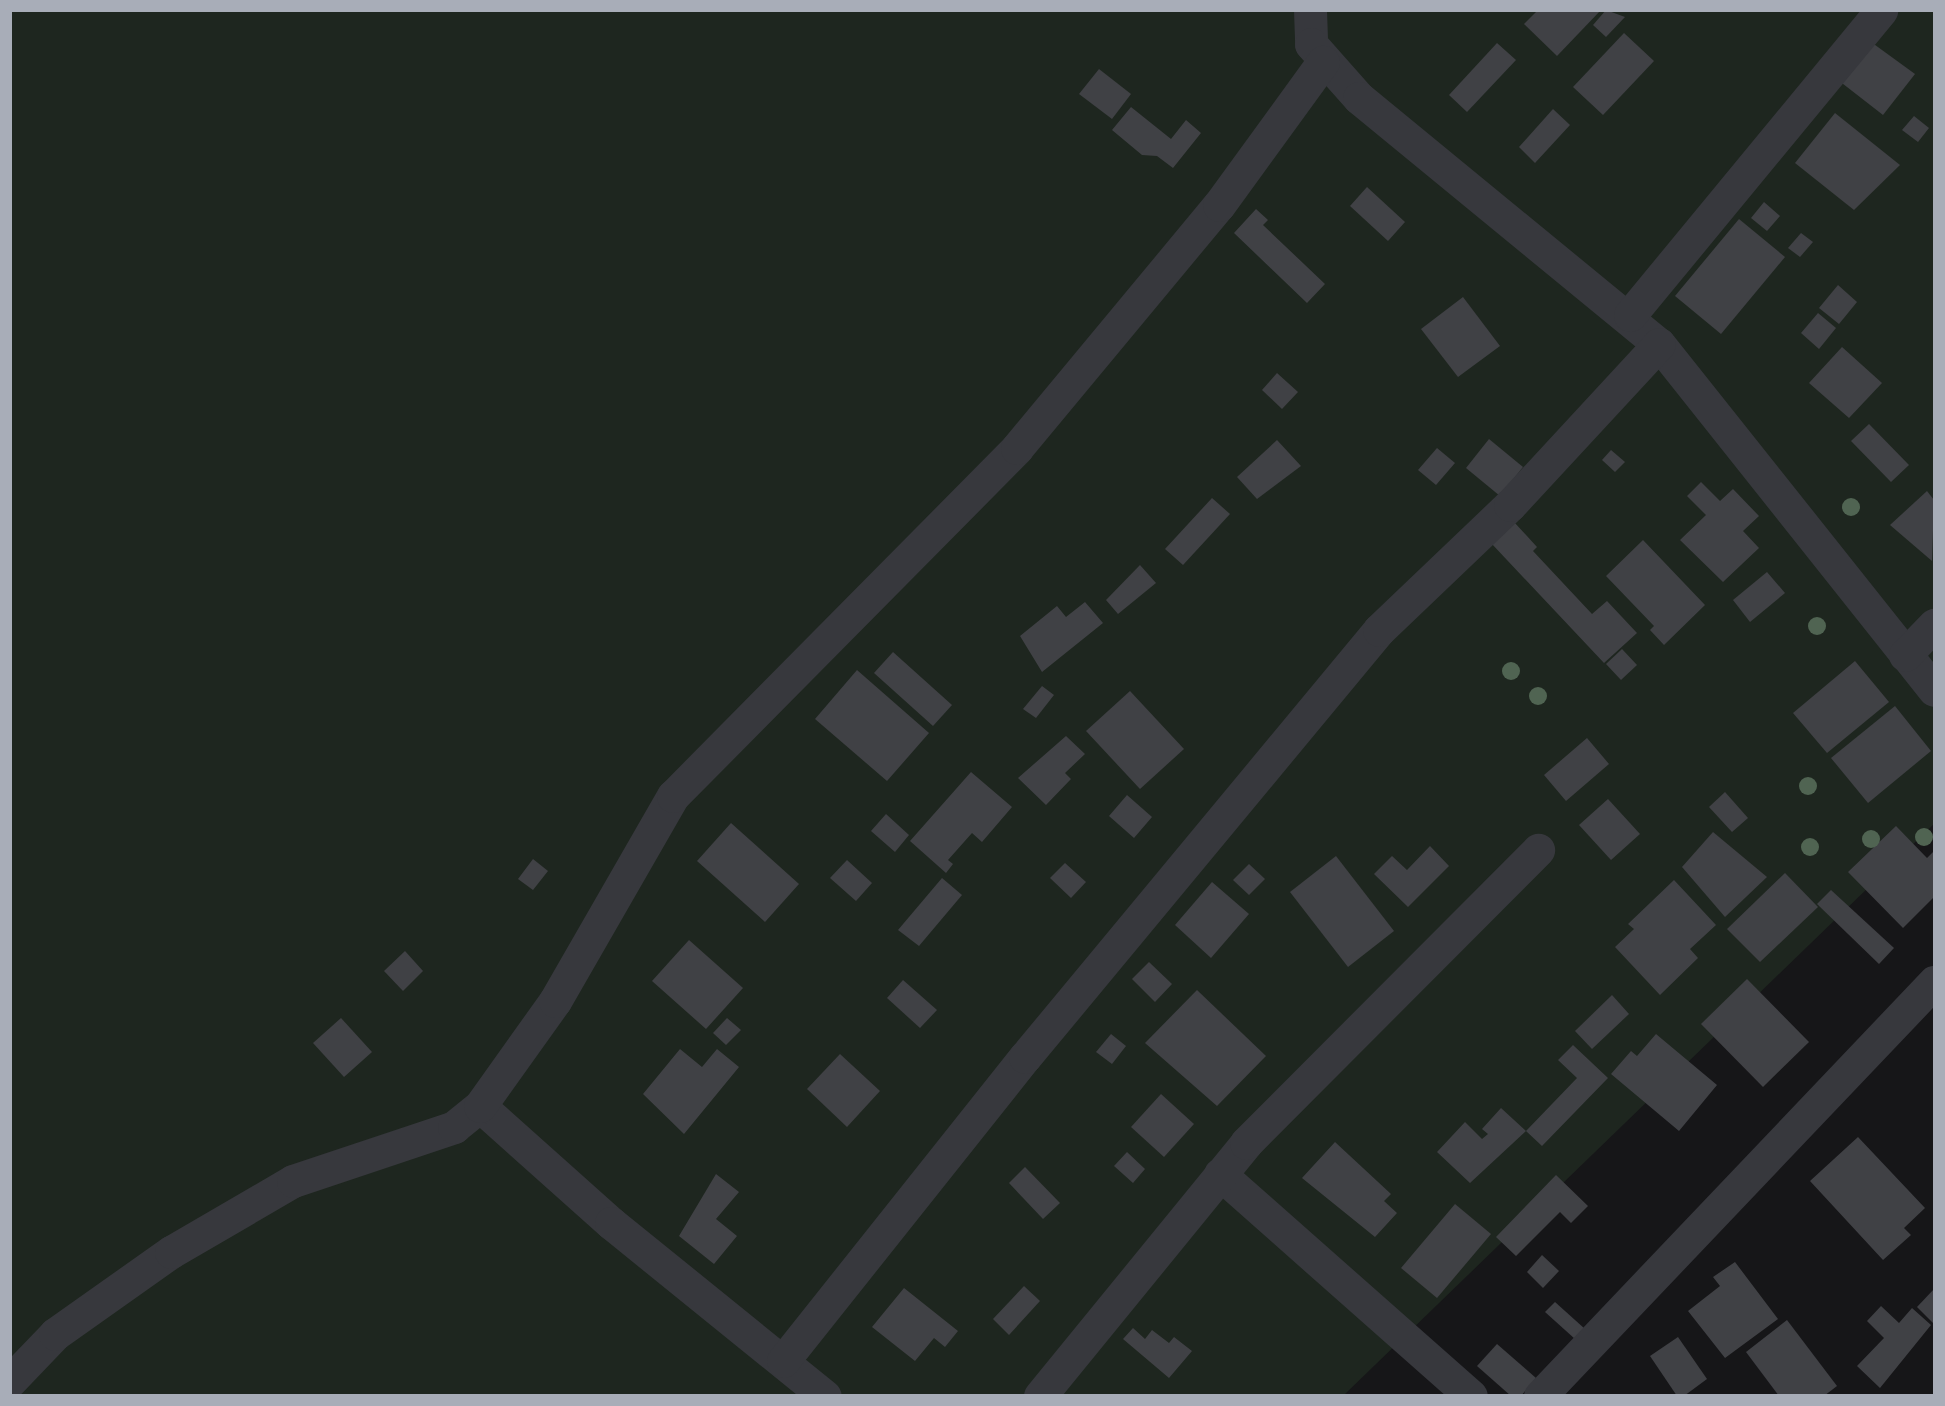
<!DOCTYPE html>
<style>
body{margin:0}
#map{position:relative;width:1945px;height:1406px;overflow:hidden;background:#161618;font-family:Inter,sans-serif}
div>[style]{position:absolute}
[style*='--x']{left:calc(var(--x)*1px);top:calc(var(--y)*1px);width:calc(var(--w)*1px);rotate:calc(var(--a)*1deg)}
.green>*{inset:0;background:#1e261f}
.building>*{inset:0;background:#404145}
.minor>*{height:33px;margin:-16.5px;padding:0 16.5px;transform-origin:16.5px;border-radius:16.5px;background:#37383d}
.trees>*{width:18px;height:18px;margin:-9px;border-radius:50%;background:#506452}
span{translate:-50% -50%;white-space:nowrap;text-align:center;line-height:1.15;-webkit-text-stroke:5px #111113;paint-order:stroke}
.frame{position:absolute;inset:0;border:12px solid #a8adb8;pointer-events:none}
</style>
<div id="map">
<div class="green">
<i style="clip-path:polygon(10px 11px,1934px 11px,1934px 824px,1344px 1395px,11px 1395px)"></i>
</div>
<div class="building">
<i style="clip-path:polygon(1538px 10px,1601px 10px,1557px 56px,1524px 24px)"></i>
<i style="clip-path:polygon(1606px 10px,1625px 17px,1606px 37px,1593px 25px)"></i>
<i style="clip-path:polygon(1624px 33px,1654px 61px,1603px 115px,1573px 87px)"></i>
<i style="clip-path:polygon(1871px 42px,1915px 74px,1883px 115px,1838px 80px)"></i>
<i style="clip-path:polygon(1497px 43px,1516px 60px,1467px 112px,1449px 95px)"></i>
<i style="clip-path:polygon(1099px 69px,1131px 94px,1112px 119px,1079px 94px)"></i>
<i style="clip-path:polygon(1131px 107px,1171px 139px,1186px 120px,1201px 133px,1173px 168px,1157px 156px,1142px 155px,1112px 130px)"></i>
<i style="clip-path:polygon(1553px 109px,1570px 125px,1535px 163px,1519px 147px)"></i>
<i style="clip-path:polygon(1835px 113px,1900px 165px,1854px 210px,1795px 163px)"></i>
<i style="clip-path:polygon(1914px 116px,1929px 128px,1918px 142px,1902px 130px)"></i>
<i style="clip-path:polygon(1367px 187px,1405px 222px,1388px 241px,1350px 206px)"></i>
<i style="clip-path:polygon(1764px 202px,1780px 216px,1767px 231px,1751px 218px)"></i>
<i style="clip-path:polygon(1256px 209px,1268px 220px,1263px 225px,1325px 284px,1307px 303px,1234px 233px)"></i>
<i style="clip-path:polygon(1739px 219px,1785px 257px,1721px 334px,1675px 296px)"></i>
<i style="clip-path:polygon(1801px 233px,1813px 242px,1800px 257px,1788px 248px)"></i>
<i style="clip-path:polygon(1838px 285px,1857px 302px,1839px 324px,1819px 308px)"></i>
<i style="clip-path:polygon(1463px 297px,1500px 346px,1458px 377px,1421px 329px)"></i>
<i style="clip-path:polygon(1818px 313px,1836px 328px,1819px 349px,1801px 333px)"></i>
<i style="clip-path:polygon(1842px 347px,1882px 383px,1849px 418px,1809px 383px)"></i>
<i style="clip-path:polygon(1277px 373px,1298px 392px,1282px 409px,1262px 390px)"></i>
<i style="clip-path:polygon(1869px 424px,1909px 465px,1891px 482px,1851px 441px)"></i>
<i style="clip-path:polygon(1489px 439px,1523px 467px,1500px 496px,1466px 468px)"></i>
<i style="clip-path:polygon(1277px 440px,1301px 466px,1257px 499px,1237px 477px)"></i>
<i style="clip-path:polygon(1437px 448px,1455px 463px,1436px 485px,1418px 470px)"></i>
<i style="clip-path:polygon(1611px 450px,1625px 462px,1615px 472px,1602px 460px)"></i>
<i style="clip-path:polygon(1701px 482px,1720px 501px,1733px 489px,1759px 516px,1743px 531px,1759px 548px,1723px 582px,1680px 540px,1706px 515px,1687px 496px)"></i>
<i style="clip-path:polygon(1927px 491px,1934px 500px,1932px 561px,1890px 525px)"></i>
<i style="clip-path:polygon(1212px 498px,1230px 514px,1183px 565px,1165px 549px)"></i>
<i style="clip-path:polygon(1514px 522px,1537px 547px,1533px 551px,1592px 614px,1607px 601px,1637px 633px,1604px 663px,1491px 543px)"></i>
<i style="clip-path:polygon(1643px 540px,1705px 605px,1664px 645px,1650px 630px,1654px 626px,1606px 576px)"></i>
<i style="clip-path:polygon(1140px 565px,1156px 583px,1118px 614px,1106px 600px)"></i>
<i style="clip-path:polygon(1767px 572px,1785px 593px,1750px 622px,1733px 600px)"></i>
<i style="clip-path:polygon(1085px 602px,1103px 623px,1042px 672px,1020px 636px,1057px 606px,1066px 617px)"></i>
<i style="clip-path:polygon(1622px 649px,1637px 665px,1621px 680px,1606px 664px)"></i>
<i style="clip-path:polygon(893px 652px,952px 705px,933px 726px,874px 673px)"></i>
<i style="clip-path:polygon(1855px 661px,1889px 702px,1827px 753px,1793px 713px)"></i>
<i style="clip-path:polygon(857px 670px,929px 733px,887px 781px,815px 719px)"></i>
<i style="clip-path:polygon(1042px 686px,1054px 695px,1036px 718px,1023px 709px)"></i>
<i style="clip-path:polygon(1130px 691px,1184px 749px,1140px 789px,1086px 731px)"></i>
<i style="clip-path:polygon(1895px 706px,1931px 751px,1868px 803px,1831px 758px)"></i>
<i style="clip-path:polygon(1066px 736px,1085px 754px,1065px 773px,1071px 779px,1046px 805px,1018px 778px)"></i>
<i style="clip-path:polygon(1587px 738px,1609px 764px,1566px 801px,1544px 775px)"></i>
<i style="clip-path:polygon(971px 772px,1012px 807px,982px 842px,972px 833px,948px 860px,953px 864px,946px 873px,910px 841px)"></i>
<i style="clip-path:polygon(1725px 792px,1748px 818px,1732px 832px,1709px 807px)"></i>
<i style="clip-path:polygon(1127px 795px,1152px 817px,1134px 838px,1109px 816px)"></i>
<i style="clip-path:polygon(1608px 799px,1640px 834px,1611px 860px,1579px 825px)"></i>
<i style="clip-path:polygon(886px 814px,909px 835px,895px 852px,871px 831px)"></i>
<i style="clip-path:polygon(731px 823px,799px 884px,765px 922px,697px 861px)"></i>
<i style="clip-path:polygon(1896px 826px,1927px 858px,1934px 851px,1934px 897px,1903px 928px,1848px 872px)"></i>
<i style="clip-path:polygon(1713px 832px,1767px 877px,1725px 917px,1682px 867px)"></i>
<i style="clip-path:polygon(1430px 846px,1449px 866px,1408px 907px,1374px 874px,1392px 856px,1407px 870px)"></i>
<i style="clip-path:polygon(1336px 856px,1394px 931px,1348px 967px,1290px 892px)"></i>
<i style="clip-path:polygon(533px 859px,548px 871px,533px 890px,518px 879px)"></i>
<i style="clip-path:polygon(847px 860px,872px 883px,856px 901px,830px 878px)"></i>
<i style="clip-path:polygon(1065px 863px,1086px 882px,1071px 898px,1050px 878px)"></i>
<i style="clip-path:polygon(1249px 864px,1265px 879px,1249px 895px,1233px 880px)"></i>
<i style="clip-path:polygon(1785px 873px,1818px 907px,1760px 962px,1727px 929px)"></i>
<i style="clip-path:polygon(942px 878px,962px 895px,919px 946px,898px 930px)"></i>
<i style="clip-path:polygon(1674px 880px,1716px 925px,1690px 949px,1698px 958px,1660px 995px,1615px 947px,1634px 929px,1628px 924px)"></i>
<i style="clip-path:polygon(1212px 882px,1249px 914px,1211px 958px,1175px 925px)"></i>
<i style="clip-path:polygon(1831px 890px,1894px 948px,1879px 964px,1817px 904px)"></i>
<i style="clip-path:polygon(689px 940px,743px 988px,706px 1029px,652px 981px)"></i>
<i style="clip-path:polygon(405px 951px,423px 971px,403px 991px,384px 971px)"></i>
<i style="clip-path:polygon(1149px 962px,1172px 984px,1155px 1002px,1132px 979px)"></i>
<i style="clip-path:polygon(1747px 979px,1809px 1042px,1763px 1087px,1701px 1024px)"></i>
<i style="clip-path:polygon(903px 980px,937px 1010px,920px 1028px,887px 998px)"></i>
<i style="clip-path:polygon(1197px 990px,1266px 1056px,1217px 1106px,1145px 1043px)"></i>
<i style="clip-path:polygon(1612px 995px,1629px 1014px,1592px 1049px,1575px 1031px)"></i>
<i style="clip-path:polygon(341px 1018px,372px 1052px,344px 1077px,313px 1043px)"></i>
<i style="clip-path:polygon(727px 1018px,741px 1030px,726px 1045px,713px 1033px)"></i>
<i style="clip-path:polygon(1111px 1034px,1126px 1046px,1112px 1064px,1096px 1052px)"></i>
<i style="clip-path:polygon(1656px 1034px,1717px 1085px,1679px 1131px,1611px 1074px,1631px 1051px,1637px 1056px)"></i>
<i style="clip-path:polygon(1573px 1045px,1608px 1078px,1542px 1146px,1526px 1131px,1470px 1183px,1437px 1152px,1465px 1122px,1482px 1139px,1488px 1134px,1482px 1129px,1501px 1108px,1526px 1131px,1577px 1078px,1558px 1060px)"></i>
<i style="clip-path:polygon(680px 1049px,702px 1067px,717px 1049px,739px 1067px,684px 1134px,643px 1094px)"></i>
<i style="clip-path:polygon(840px 1054px,880px 1091px,847px 1127px,807px 1089px)"></i>
<i style="clip-path:polygon(1161px 1094px,1194px 1124px,1164px 1157px,1131px 1127px)"></i>
<i style="clip-path:polygon(1858px 1137px,1925px 1208px,1904px 1228px,1911px 1235px,1883px 1260px,1810px 1181px)"></i>
<i style="clip-path:polygon(1335px 1142px,1391px 1194px,1384px 1201px,1397px 1213px,1375px 1237px,1302px 1178px)"></i>
<i style="clip-path:polygon(1127px 1152px,1145px 1169px,1133px 1183px,1114px 1166px)"></i>
<i style="clip-path:polygon(1025px 1167px,1060px 1203px,1043px 1219px,1009px 1183px)"></i>
<i style="clip-path:polygon(716px 1174px,739px 1192px,716px 1219px,737px 1236px,714px 1264px,679px 1236px)"></i>
<i style="clip-path:polygon(1556px 1175px,1588px 1206px,1571px 1223px,1560px 1212px,1516px 1256px,1496px 1237px)"></i>
<i style="clip-path:polygon(1455px 1204px,1491px 1234px,1437px 1298px,1401px 1268px)"></i>
<i style="clip-path:polygon(1542px 1255px,1559px 1271px,1543px 1288px,1527px 1272px)"></i>
<i style="clip-path:polygon(1735px 1262px,1778px 1319px,1725px 1358px,1688px 1311px,1720px 1286px,1713px 1277px)"></i>
<i style="clip-path:polygon(1024px 1286px,1040px 1301px,1009px 1335px,993px 1319px)"></i>
<i style="clip-path:polygon(904px 1288px,958px 1331px,945px 1347px,934px 1338px,915px 1361px,872px 1327px)"></i>
<i style="clip-path:polygon(1934px 1289px,1934px 1324px,1917px 1307px)"></i>
<i style="clip-path:polygon(1555px 1302px,1585px 1329px,1575px 1339px,1545px 1312px)"></i>
<i style="clip-path:polygon(1881px 1306px,1899px 1323px,1912px 1308px,1931px 1325px,1880px 1388px,1857px 1366px,1884px 1338px,1867px 1321px)"></i>
<i style="clip-path:polygon(1787px 1320px,1837px 1386px,1824px 1396px,1779px 1396px,1746px 1352px)"></i>
<i style="clip-path:polygon(1133px 1328px,1145px 1339px,1152px 1330px,1169px 1343px,1174px 1337px,1192px 1351px,1169px 1378px,1123px 1339px)"></i>
<i style="clip-path:polygon(1678px 1337px,1707px 1379px,1684px 1396px,1677px 1396px,1650px 1356px)"></i>
<i style="clip-path:polygon(1497px 1344px,1536px 1378px,1521px 1396px,1511px 1396px,1477px 1366px)"></i>
</div>
<div class="minor">
<i style="--x:1310;--y:10;--w:34;--a:88"></i>
<i style="--x:1311;--y:44;--w:72;--a:48.4"></i>
<i style="--x:1359;--y:98;--w:388;--a:39.4"></i>
<i style="--x:1659;--y:344;--w:442;--a:51.5"></i>
<i style="--x:1630;--y:315;--w:395;--a:-50.5"></i>
<i style="--x:1905;--y:655;--w:42;--a:-46"></i>
<i style="--x:480;--y:1106;--w:176;--a:41.8"></i>
<i style="--x:611;--y:1223;--w:275;--a:39"></i>
<i style="--x:1220;--y:1174;--w:335;--a:41.5"></i>
<i style="--x:783;--y:1361;--w:389;--a:-51.5"></i>
<i style="--x:1025;--y:1057;--w:555;--a:-50.34"></i>
<i style="--x:1379;--y:630;--w:181;--a:-43.7"></i>
<i style="--x:1510;--y:505;--w:219;--a:-47.2"></i>
<i style="--x:10;--y:1381;--w:65;--a:-46.2"></i>
<i style="--x:55;--y:1334;--w:142;--a:-35.3"></i>
<i style="--x:171;--y:1252;--w:141;--a:-30.2"></i>
<i style="--x:293;--y:1181;--w:170;--a:-18.5"></i>
<i style="--x:454;--y:1127;--w:33;--a:-39"></i>
<i style="--x:480;--y:1106;--w:129;--a:-54.5"></i>
<i style="--x:555;--y:1001;--w:237;--a:-60.1"></i>
<i style="--x:673;--y:796;--w:489;--a:-45.3"></i>
<i style="--x:1017;--y:448;--w:316;--a:-50.3"></i>
<i style="--x:1219;--y:205;--w:177;--a:-54"></i>
<i style="--x:1040;--y:1396;--w:326;--a:-50.8"></i>
<i style="--x:1246;--y:1143;--w:414;--a:-45.1"></i>
<i style="--x:1540;--y:1396;--w:572;--a:-46.42"></i>
</div>
<div class="trees">
<i style="left:1851px;top:507px"></i>
<i style="left:1817px;top:626px"></i>
<i style="left:1511px;top:671px"></i>
<i style="left:1538px;top:696px"></i>
<i style="left:1808px;top:786px"></i>
<i style="left:1924px;top:837px"></i>
<i style="left:1871px;top:839px"></i>
<i style="left:1810px;top:847px"></i>
</div>
<div class="frame"></div>
</div>
